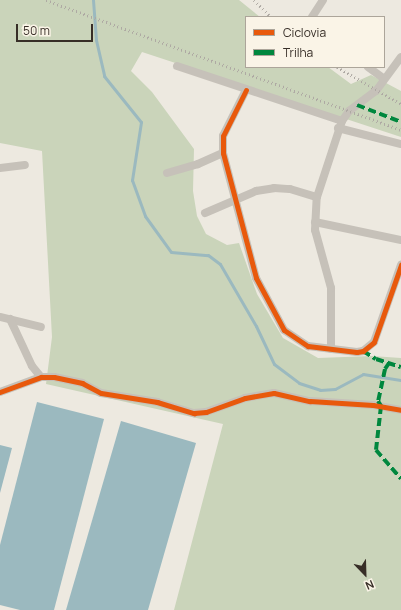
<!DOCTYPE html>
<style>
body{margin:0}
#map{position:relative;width:401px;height:610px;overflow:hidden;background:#ede9e0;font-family:Manrope,sans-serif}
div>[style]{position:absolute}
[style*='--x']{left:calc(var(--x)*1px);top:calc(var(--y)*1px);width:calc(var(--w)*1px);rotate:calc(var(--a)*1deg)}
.green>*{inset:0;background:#cad4ba}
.water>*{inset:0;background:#9bb9bf}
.stream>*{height:3px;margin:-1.5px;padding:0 1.5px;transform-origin:1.5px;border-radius:1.5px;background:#9bb9bf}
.street>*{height:8px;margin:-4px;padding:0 4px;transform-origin:4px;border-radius:4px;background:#c6c1b9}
.rail>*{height:3px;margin-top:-1.5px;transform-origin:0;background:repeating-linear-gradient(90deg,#aea9a3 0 1px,transparent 0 4px)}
.quiet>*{height:4px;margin-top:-2px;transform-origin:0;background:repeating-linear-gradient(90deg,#00873e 0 8px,transparent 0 12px)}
.cycleway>*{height:5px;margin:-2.5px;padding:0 2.5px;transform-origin:2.5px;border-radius:2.5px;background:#e8590c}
span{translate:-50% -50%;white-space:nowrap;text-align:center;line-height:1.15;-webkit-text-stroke:4px #faf4e7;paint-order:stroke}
.legend{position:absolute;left:245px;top:16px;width:140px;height:52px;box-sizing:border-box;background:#faf4e7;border:1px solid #aca59a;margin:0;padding:5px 7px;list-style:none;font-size:12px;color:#372e27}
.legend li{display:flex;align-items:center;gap:8px;height:20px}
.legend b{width:20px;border:1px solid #aca59a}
.north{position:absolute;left:345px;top:554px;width:40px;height:40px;-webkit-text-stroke:3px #faf4e7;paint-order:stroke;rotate:157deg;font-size:11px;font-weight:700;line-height:16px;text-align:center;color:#372e27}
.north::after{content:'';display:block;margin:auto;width:14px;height:18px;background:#372e27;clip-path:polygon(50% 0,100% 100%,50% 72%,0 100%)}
.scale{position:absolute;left:16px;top:24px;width:77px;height:18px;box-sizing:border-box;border:2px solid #372e27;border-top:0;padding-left:5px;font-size:12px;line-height:14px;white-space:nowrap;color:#372e27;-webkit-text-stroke:3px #faf4e7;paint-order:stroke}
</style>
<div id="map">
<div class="green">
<i style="clip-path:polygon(0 0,239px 0,260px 17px,246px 17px,246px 67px,328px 67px,351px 84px,371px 75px,401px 91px,401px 137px,142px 52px,131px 71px,152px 92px,194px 149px,193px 191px,197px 216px,206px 234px,227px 245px,239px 243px,257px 294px,283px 338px,318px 358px,372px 356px,401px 358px,401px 610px,174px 610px,223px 424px,46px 384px,52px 337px,42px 151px,0 143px)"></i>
</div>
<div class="water">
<i style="clip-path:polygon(37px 402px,104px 419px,54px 610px,20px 610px,0 605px,0 545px)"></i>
<i style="clip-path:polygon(121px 421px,196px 443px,148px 610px,66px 610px)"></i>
<i style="clip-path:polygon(0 445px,12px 448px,0 493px)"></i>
</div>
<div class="stream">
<i style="--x:93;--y:0;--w:40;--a:85.7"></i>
<i style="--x:96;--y:40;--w:37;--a:77"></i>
<i style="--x:104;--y:76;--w:59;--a:51.2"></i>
<i style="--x:141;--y:122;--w:59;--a:98.8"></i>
<i style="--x:132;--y:180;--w:38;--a:70"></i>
<i style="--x:145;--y:216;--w:44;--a:54.2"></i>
<i style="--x:171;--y:252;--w:37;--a:5"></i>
<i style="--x:208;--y:255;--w:15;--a:37"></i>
<i style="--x:220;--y:264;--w:72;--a:59.9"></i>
<i style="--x:256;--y:326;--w:42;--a:64.7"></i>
<i style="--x:274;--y:364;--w:31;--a:37"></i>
<i style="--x:299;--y:383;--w:22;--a:18"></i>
<i style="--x:320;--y:390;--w:15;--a:-4"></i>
<i style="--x:335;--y:389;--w:32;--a:-28"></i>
<i style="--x:363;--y:374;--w:38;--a:9"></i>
</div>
<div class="street">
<i style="--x:312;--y:17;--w:20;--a:-57"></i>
<i style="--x:177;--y:66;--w:174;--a:18.4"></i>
<i style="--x:368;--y:67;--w:19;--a:36"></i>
<i style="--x:246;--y:90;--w:51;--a:116.6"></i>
<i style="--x:223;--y:136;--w:17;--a:90"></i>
<i style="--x:223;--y:153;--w:129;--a:75.2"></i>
<i style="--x:256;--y:278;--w:59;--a:61.7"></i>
<i style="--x:284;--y:330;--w:29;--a:34"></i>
<i style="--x:308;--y:346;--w:49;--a:7"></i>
<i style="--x:357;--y:352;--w:6;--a:-9"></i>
<i style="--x:363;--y:351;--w:14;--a:-39"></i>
<i style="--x:374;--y:342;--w:82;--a:-70.7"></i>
<i style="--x:338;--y:128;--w:65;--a:14.3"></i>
<i style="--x:0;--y:168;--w:25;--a:-7"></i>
<i style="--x:167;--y:173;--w:32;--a:-16"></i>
<i style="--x:198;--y:164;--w:27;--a:-24"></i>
<i style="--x:205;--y:213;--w:56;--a:-23.3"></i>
<i style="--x:256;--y:191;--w:18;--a:-9"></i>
<i style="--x:274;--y:188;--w:16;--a:4"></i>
<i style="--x:290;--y:189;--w:28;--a:17"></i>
<i style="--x:315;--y:222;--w:88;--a:11.8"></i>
<i style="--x:0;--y:317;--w:42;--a:13.7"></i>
<i style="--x:10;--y:319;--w:52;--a:64.9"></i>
<i style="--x:32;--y:366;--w:14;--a:51"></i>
<i style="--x:331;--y:349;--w:61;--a:-90"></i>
<i style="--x:331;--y:288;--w:60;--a:-105.4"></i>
<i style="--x:315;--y:230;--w:33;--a:-87"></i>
<i style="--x:317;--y:197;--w:80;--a:-71.8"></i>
<i style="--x:342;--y:121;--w:12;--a:-55"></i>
<i style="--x:349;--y:111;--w:34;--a:-37"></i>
<i style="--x:376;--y:91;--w:42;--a:-53.7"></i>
<i style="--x:0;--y:392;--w:44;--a:-20.1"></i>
<i style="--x:41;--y:377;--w:13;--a:0"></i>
<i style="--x:54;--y:377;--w:29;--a:12"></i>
<i style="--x:82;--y:383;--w:21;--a:28"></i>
<i style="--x:101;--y:393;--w:57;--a:9.1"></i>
<i style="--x:157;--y:402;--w:39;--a:17"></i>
<i style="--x:194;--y:413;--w:12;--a:-5"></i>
<i style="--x:206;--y:412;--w:41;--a:-19.7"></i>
<i style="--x:245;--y:398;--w:29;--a:-10"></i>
<i style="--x:274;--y:393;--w:37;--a:13"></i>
<i style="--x:310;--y:401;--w:63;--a:3.6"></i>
<i style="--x:373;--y:405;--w:28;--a:10"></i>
</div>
<div class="rail">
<i style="--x:46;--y:0;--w:378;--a:20.1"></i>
<i style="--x:254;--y:0;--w:24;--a:45"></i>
<i style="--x:337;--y:67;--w:74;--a:30"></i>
</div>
<div class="quiet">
<i style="--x:357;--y:105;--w:47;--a:21.1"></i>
<i style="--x:363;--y:351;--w:15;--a:32"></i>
<i style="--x:376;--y:359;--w:26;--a:18"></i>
<i style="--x:389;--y:363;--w:7;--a:124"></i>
<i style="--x:385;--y:369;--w:33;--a:102"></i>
<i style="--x:378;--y:401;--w:6;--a:59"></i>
<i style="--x:381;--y:406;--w:44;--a:96.5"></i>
<i style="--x:376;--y:450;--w:38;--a:49"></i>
</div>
<div class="cycleway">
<i style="--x:246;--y:90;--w:51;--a:116.6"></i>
<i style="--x:223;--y:136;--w:17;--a:90"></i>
<i style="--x:223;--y:153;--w:129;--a:75.2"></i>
<i style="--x:256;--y:278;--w:59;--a:61.7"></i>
<i style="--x:284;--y:330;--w:29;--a:34"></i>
<i style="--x:308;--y:346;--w:49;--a:7"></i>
<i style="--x:357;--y:352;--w:6;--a:-9"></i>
<i style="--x:363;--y:351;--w:14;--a:-39"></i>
<i style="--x:374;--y:342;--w:82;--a:-70.7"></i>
<i style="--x:0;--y:392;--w:44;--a:-20.1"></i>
<i style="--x:41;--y:377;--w:13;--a:0"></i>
<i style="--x:54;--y:377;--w:29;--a:12"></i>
<i style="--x:82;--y:383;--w:21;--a:28"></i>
<i style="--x:101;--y:393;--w:57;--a:9.1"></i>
<i style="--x:157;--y:402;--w:39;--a:17"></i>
<i style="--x:194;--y:413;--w:12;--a:-5"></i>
<i style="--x:206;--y:412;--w:41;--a:-19.7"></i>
<i style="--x:245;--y:398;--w:29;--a:-10"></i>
<i style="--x:274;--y:393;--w:37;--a:13"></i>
<i style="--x:310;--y:401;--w:63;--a:3.6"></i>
<i style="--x:373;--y:405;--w:28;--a:10"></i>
</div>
<ul class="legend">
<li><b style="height:5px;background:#e8590c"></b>Ciclovia</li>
<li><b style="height:5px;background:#00873e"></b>Trilha</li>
</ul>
<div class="north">N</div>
<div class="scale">50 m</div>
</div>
